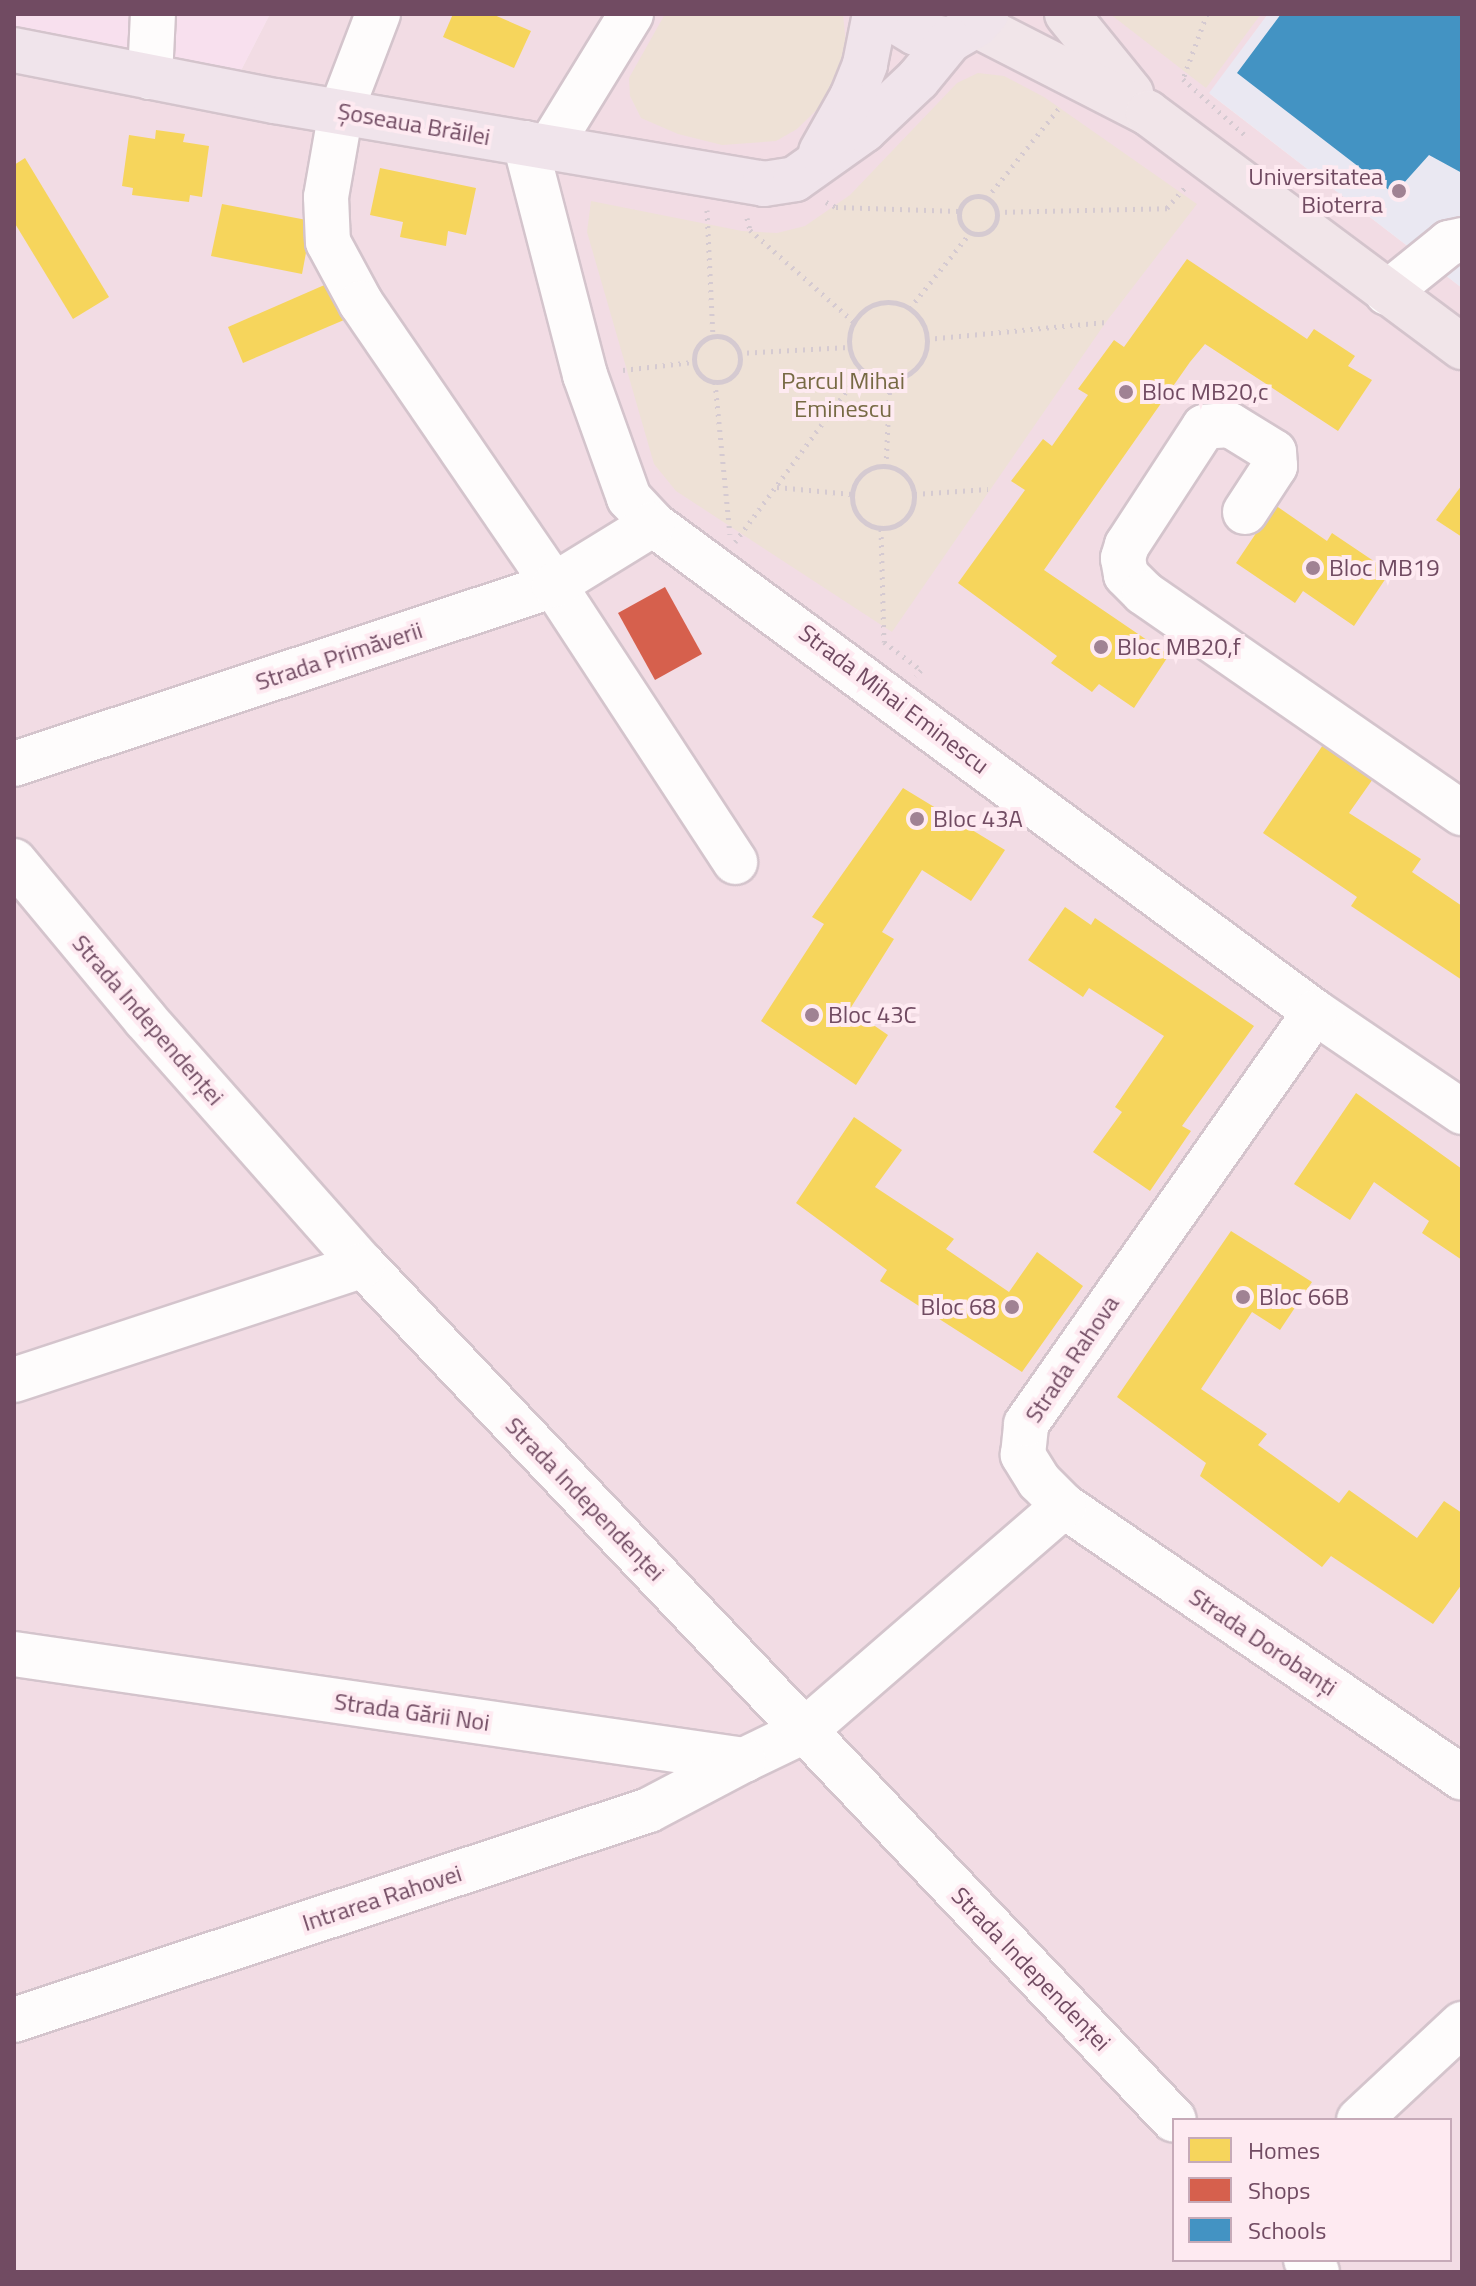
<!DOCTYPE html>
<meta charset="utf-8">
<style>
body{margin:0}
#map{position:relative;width:1476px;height:2286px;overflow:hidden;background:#f6e9ed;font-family:"Titillium Web",sans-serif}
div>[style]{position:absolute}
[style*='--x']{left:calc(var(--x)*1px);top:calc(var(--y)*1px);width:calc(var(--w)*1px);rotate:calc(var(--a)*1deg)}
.residential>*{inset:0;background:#f2dce4}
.commercial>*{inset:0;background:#f8e0ee}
.education>*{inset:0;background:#eae8f2}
.green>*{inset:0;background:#eee1d6}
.homes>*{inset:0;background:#f6d55c}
.shops>*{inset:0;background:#d6604d}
.schools>*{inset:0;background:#4393c3}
.path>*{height:5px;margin-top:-2.5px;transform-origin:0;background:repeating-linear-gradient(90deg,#d5cad1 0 2px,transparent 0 8px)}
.path>.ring{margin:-2.5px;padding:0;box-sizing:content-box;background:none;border:5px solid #d5cad1;border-radius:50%}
.roads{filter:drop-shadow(2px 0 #d4c4cc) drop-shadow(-2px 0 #d4c4cc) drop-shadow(0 2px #d4c4cc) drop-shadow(0 -2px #d4c4cc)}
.minor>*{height:44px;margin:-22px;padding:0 22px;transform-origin:22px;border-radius:22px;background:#fefcfc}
.major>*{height:44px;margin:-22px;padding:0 22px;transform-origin:22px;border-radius:22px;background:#f1e5e9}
.highway>*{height:44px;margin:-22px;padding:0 22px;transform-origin:22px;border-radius:22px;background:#f0e4eb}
.dots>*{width:22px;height:22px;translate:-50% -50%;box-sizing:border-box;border:4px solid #feeaf1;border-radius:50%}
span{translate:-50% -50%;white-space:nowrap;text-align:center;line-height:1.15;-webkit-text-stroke:8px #feeaf1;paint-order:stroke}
.street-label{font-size:24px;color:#714b62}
.poi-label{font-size:24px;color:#714b62}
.right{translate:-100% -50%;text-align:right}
.left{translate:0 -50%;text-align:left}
.park-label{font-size:24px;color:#776a44}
.frame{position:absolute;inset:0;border:16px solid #714b62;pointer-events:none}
.legend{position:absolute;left:1172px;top:2118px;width:280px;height:144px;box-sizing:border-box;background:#feeaf1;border:2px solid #c6aab8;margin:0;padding:10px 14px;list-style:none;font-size:24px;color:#714b62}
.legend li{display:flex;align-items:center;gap:16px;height:40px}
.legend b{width:40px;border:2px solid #c6aab8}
</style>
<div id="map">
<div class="residential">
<i style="clip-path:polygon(evenodd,270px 14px,1268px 14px,1210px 94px,1462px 288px,1462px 2272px,14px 2272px,14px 36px,235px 82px,270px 14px,1174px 2120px,1450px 2120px,1450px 2260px,1174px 2260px,1174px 2120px)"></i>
</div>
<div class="commercial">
<i style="clip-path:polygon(14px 14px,270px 14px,235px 82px,14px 36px)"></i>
</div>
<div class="education">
<i style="clip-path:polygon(1268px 14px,1462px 14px,1462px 288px,1209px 93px)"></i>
</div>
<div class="green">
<i style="clip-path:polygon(665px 14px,843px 14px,848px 65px,830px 97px,797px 129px,776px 141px,722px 145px,678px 134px,641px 118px,630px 96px,629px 78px)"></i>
<i style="clip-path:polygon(1110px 14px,1261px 14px,1206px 88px)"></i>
<i style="clip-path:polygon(978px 73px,1004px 76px,1044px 97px,1197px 204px,1106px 322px,892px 632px,676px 491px,654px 464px,587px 232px,591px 201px,742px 231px,777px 233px,805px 226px,850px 195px,957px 83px)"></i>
</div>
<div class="homes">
<i style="clip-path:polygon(453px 14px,492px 14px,531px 31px,514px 68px,443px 37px)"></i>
<i style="clip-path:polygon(156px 130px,185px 134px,183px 142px,209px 146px,202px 197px,190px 195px,189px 202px,132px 195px,133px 188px,122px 186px,129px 135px,155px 139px)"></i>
<i style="clip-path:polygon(25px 158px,109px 297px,73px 319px,14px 222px,14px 165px)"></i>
<i style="clip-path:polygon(380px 168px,476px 188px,466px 235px,448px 231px,446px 246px,400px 237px,403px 222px,370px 215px)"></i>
<i style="clip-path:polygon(222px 204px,312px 221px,302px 274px,211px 256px)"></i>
<i style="clip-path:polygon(1187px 259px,1307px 339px,1314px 329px,1355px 356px,1348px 366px,1372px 380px,1338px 431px,1205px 344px,1190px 362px,1044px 570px,1169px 655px,1134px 708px,1099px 684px,1092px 692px,1051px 663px,1057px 656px,958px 583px,1025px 490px,1011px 481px,1043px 439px,1052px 446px,1088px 395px,1078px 389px,1114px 340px,1124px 347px)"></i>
<i style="clip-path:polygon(329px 283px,344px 320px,243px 363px,228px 327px)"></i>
<i style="clip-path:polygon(1462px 485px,1462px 537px,1436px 520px)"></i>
<i style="clip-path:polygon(1275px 505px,1327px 541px,1332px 533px,1390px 572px,1354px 626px,1303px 591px,1295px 603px,1236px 563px)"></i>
<i style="clip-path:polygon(1325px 742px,1375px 776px,1349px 813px,1421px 859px,1412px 872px,1462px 906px,1462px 980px,1351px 906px,1357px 897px,1263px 833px)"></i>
<i style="clip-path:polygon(903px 788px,1005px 850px,971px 901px,922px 870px,882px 932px,894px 939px,850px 1009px,888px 1035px,856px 1085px,761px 1021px,824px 924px,812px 917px)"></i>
<i style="clip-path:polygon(1065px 907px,1091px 925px,1095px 918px,1254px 1026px,1182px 1126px,1191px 1131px,1150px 1191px,1093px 1152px,1122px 1112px,1115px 1107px,1164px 1036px,1089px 988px,1083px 997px,1028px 960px)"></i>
<i style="clip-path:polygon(1356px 1093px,1462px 1169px,1462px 1260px,1422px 1233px,1429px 1221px,1374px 1182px,1350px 1220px,1294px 1184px)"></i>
<i style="clip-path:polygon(854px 1117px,902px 1150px,875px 1187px,954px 1239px,946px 1249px,1009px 1292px,1037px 1252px,1083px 1286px,1022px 1372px,880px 1281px,887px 1270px,796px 1203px)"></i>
<i style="clip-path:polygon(1231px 1231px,1312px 1282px,1280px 1330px,1252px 1312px,1201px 1389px,1267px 1434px,1258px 1445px,1339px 1503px,1349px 1490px,1417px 1538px,1444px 1501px,1462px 1513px,1462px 1584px,1433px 1624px,1331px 1556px,1322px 1567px,1200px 1476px,1206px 1463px,1117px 1397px)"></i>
</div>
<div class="shops">
<i style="clip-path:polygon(665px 587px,702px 654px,655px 680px,618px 613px)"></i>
</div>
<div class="schools">
<i style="clip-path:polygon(1281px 14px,1462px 14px,1462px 173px,1429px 155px,1394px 194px,1237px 73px)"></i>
</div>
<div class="path">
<i style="--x:1207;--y:14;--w:69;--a:110.3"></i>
<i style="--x:1183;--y:79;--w:85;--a:42.1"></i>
<i class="ring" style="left:959px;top:196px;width:33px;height:33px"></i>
<i style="--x:987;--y:198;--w:115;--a:-51.3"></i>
<i style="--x:826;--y:202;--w:11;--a:27"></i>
<i style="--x:836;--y:207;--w:123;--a:1.9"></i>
<i style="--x:707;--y:210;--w:126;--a:87.3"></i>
<i style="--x:997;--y:212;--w:170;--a:-1.3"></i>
<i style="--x:1167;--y:208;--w:29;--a:-49"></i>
<i style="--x:747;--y:218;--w:12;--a:76"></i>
<i style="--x:750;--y:230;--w:139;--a:41.5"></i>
<i class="ring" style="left:849px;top:302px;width:73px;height:73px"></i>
<i style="--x:910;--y:308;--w:96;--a:-51.3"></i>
<i class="ring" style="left:694px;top:336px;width:41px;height:41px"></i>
<i style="--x:927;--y:339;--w:180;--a:-5.4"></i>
<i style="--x:739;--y:353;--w:110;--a:-3.1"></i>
<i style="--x:623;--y:370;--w:70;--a:-6.5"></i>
<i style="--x:715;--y:382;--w:153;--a:84.4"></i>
<i class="ring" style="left:852px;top:466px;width:57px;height:57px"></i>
<i style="--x:886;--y:466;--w:85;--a:-87.3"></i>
<i style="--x:777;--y:487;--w:75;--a:5.3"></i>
<i style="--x:915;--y:494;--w:73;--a:-3.9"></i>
<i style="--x:881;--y:529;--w:113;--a:88.5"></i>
<i style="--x:884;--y:642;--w:46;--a:37.1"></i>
<i style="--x:921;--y:670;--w:8;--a:130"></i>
<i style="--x:735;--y:542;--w:214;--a:-53.6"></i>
</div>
<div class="roads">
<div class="minor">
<i style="--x:378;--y:14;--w:104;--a:110.9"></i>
<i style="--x:341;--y:111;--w:87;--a:99.9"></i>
<i style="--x:326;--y:197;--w:45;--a:87.5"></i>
<i style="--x:328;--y:242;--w:69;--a:61.6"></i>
<i style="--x:361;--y:303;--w:342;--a:55.6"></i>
<i style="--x:554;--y:585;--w:331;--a:56.8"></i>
<i style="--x:150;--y:77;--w:63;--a:-87.3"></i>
<i style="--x:525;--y:143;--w:240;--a:75.5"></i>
<i style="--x:585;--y:375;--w:131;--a:70.3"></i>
<i style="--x:629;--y:498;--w:35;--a:47"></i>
<i style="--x:653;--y:524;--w:822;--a:36.4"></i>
<i style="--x:1315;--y:1012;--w:178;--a:34.2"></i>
<i style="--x:549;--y:148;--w:157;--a:-58.5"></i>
<i style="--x:1387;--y:293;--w:80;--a:-38.9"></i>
<i style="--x:1449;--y:243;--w:13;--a:-13"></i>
<i style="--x:1245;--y:512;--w:55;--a:-56.9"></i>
<i style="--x:1275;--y:466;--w:14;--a:-94"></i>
<i style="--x:1274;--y:452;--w:52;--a:-148.5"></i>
<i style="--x:1230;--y:425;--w:26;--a:176"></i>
<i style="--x:1204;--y:427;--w:141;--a:123.1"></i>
<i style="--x:1127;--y:545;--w:14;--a:107"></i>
<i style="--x:1123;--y:558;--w:17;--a:80"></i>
<i style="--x:1126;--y:575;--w:25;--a:45"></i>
<i style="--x:1144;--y:593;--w:387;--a:34.7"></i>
<i style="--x:14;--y:764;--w:569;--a:-18.34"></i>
<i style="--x:554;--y:585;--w:116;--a:-31.6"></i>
<i style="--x:14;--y:861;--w:205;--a:50.3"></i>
<i style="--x:145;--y:1019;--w:329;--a:48.5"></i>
<i style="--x:363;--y:1265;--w:1178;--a:46.51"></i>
<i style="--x:14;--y:1380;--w:367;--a:-18.2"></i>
<i style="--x:1064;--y:1506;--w:482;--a:34.3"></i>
<i style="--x:14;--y:1654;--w:738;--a:8.26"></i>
<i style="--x:744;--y:1760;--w:67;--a:-25.8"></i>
<i style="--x:804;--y:1731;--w:344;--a:-40.9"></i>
<i style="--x:1064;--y:1506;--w:35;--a:-135"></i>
<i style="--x:1039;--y:1481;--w:31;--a:-122"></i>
<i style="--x:1023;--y:1455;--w:31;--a:-84"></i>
<i style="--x:1026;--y:1424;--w:503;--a:-54.95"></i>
<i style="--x:14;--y:2020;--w:669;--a:-18.3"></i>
<i style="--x:649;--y:1810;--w:107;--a:-27.8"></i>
<i style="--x:1359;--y:2120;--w:141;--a:-43"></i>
<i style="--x:1306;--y:2260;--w:16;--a:47"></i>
</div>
<div class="major">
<i style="--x:1067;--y:14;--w:102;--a:51"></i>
<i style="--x:976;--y:25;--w:193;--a:27.1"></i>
<i style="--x:1148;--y:113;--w:392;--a:36.7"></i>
</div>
<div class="highway">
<i style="--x:884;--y:14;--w:37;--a:31"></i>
<i style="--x:916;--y:33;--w:35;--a:12"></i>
<i style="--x:950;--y:40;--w:30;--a:-30"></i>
<i style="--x:976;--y:25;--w:15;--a:-48"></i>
<i style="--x:14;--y:50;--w:266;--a:11.1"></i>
<i style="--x:275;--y:101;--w:496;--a:9.6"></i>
<i style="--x:764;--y:184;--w:31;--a:-9"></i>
<i style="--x:795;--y:179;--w:85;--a:-35.4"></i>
<i style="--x:864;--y:130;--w:74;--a:-43.4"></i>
<i style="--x:918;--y:79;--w:50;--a:-50.6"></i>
<i style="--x:821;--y:152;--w:63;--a:-60.6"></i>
<i style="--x:852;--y:97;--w:35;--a:-68"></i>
<i style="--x:865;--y:64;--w:51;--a:-78.7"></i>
</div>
</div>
<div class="dots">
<i style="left:1399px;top:191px;background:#a08293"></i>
<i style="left:1126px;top:392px;background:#a08293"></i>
<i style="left:1313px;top:568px;background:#a08293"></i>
<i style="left:1101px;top:647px;background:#a08293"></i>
<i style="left:917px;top:819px;background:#a08293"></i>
<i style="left:812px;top:1015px;background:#a08293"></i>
<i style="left:1243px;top:1297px;background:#a08293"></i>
<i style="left:1012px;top:1307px;background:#a08293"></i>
</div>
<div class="street-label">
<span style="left:414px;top:124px;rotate:10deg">Șoseaua Brăilei</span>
<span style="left:339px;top:656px;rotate:-18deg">Strada Primăverii</span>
<span style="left:894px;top:699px;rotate:37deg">Strada Mihai Eminescu</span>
<span style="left:148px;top:1020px;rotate:49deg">Strada Independenței</span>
<span style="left:1072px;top:1359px;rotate:-56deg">Strada Rahova</span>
<span style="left:585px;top:1499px;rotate:46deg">Strada Independenței</span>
<span style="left:1263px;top:1642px;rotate:34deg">Strada Dorobanți</span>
<span style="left:412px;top:1712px;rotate:8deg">Strada Gării Noi</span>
<span style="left:382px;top:1898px;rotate:-18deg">Intrarea Rahovei</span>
<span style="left:1031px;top:1969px;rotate:46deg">Strada Independenței</span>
</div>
<div class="poi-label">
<span class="right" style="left:1383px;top:191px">Universitatea<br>Bioterra</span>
<span class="left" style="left:1142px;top:392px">Bloc MB20,c</span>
<span class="left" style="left:1329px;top:568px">Bloc MB19</span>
<span class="left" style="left:1117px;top:647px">Bloc MB20,f</span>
<span class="left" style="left:933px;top:819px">Bloc 43A</span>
<span class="left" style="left:828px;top:1015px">Bloc 43C</span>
<span class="left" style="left:1259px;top:1297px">Bloc 66B</span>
<span class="right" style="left:996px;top:1307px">Bloc 68</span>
</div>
<div class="park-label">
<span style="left:843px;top:395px">Parcul Mihai<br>Eminescu</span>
</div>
<div class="frame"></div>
<ul class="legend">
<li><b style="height:22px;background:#f6d55c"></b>Homes</li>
<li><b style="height:22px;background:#d6604d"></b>Shops</li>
<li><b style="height:22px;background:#4393c3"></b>Schools</li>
</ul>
</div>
